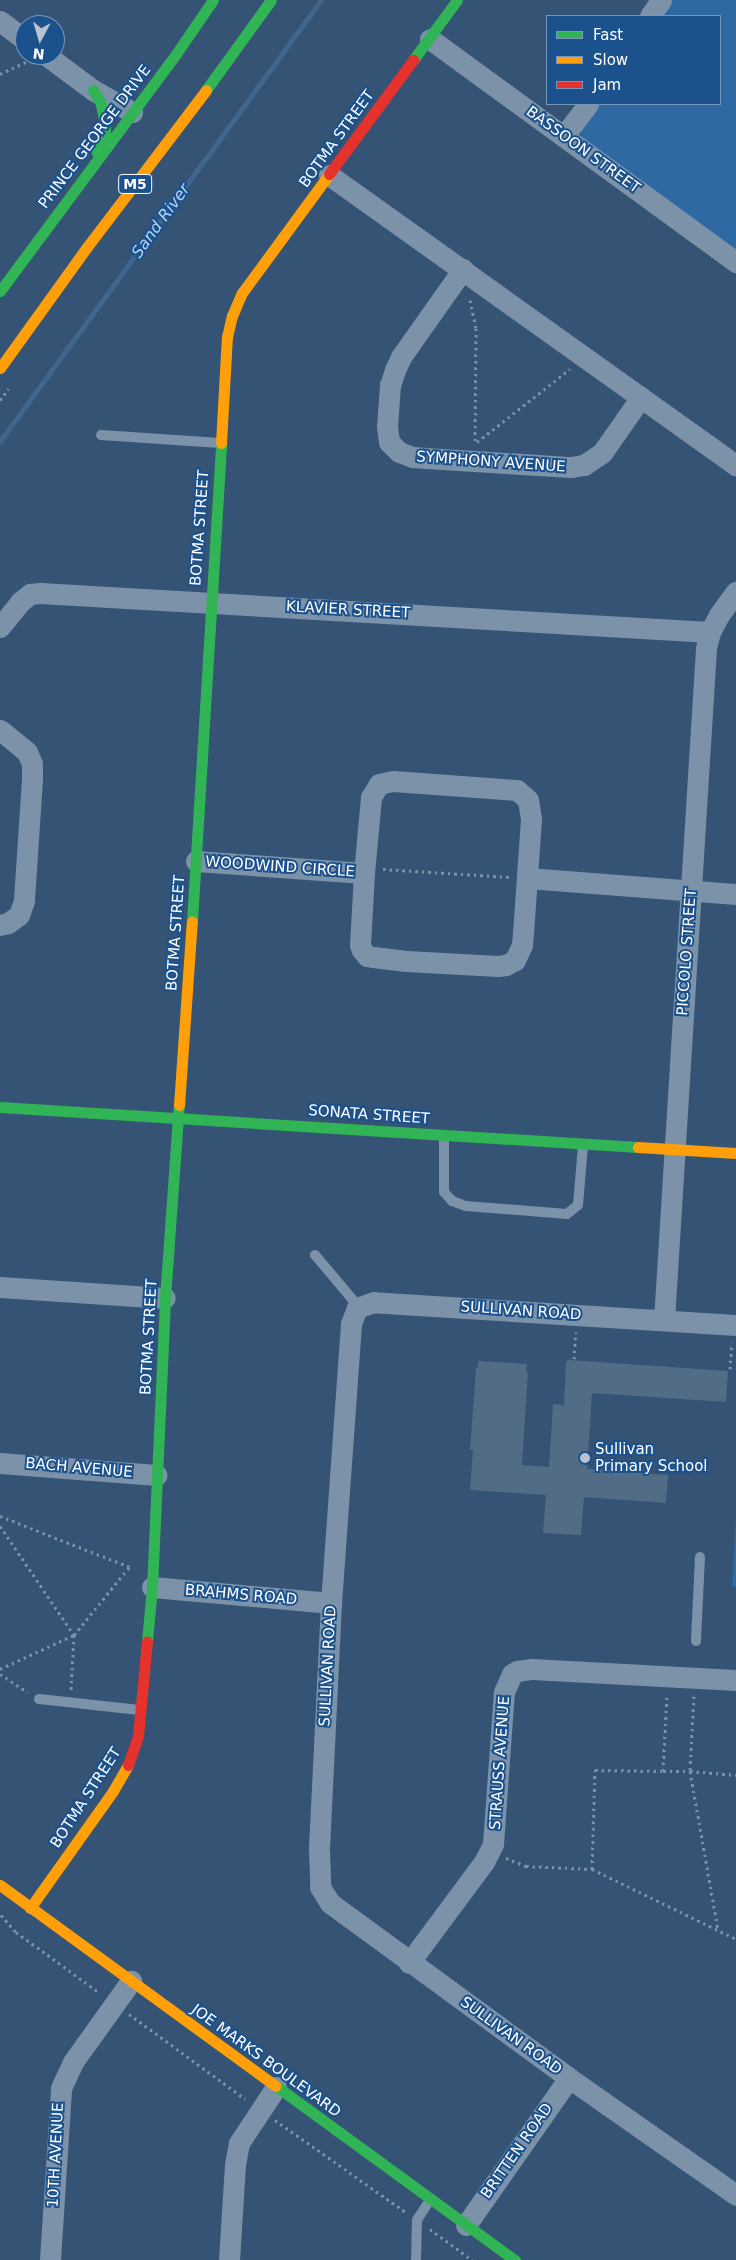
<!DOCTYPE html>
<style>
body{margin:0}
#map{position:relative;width:736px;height:2260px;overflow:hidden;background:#355374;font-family:"DejaVu Sans",sans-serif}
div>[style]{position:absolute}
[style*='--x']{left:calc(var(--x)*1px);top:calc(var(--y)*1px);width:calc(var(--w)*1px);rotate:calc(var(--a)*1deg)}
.green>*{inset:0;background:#2f69a4}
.stream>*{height:5px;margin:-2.5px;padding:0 2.5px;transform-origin:2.5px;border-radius:2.5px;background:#3f668f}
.building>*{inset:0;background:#536c86}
.path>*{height:3px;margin-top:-1.5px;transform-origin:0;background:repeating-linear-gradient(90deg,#7c92a8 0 2.5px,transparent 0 6.5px)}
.lane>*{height:10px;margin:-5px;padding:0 5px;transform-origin:5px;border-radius:5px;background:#7c92a8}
.street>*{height:21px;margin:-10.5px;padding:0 10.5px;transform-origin:10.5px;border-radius:10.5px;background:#7c92a8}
.fast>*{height:11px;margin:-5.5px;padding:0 5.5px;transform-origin:5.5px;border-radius:5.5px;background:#30b455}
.slow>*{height:11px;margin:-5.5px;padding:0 5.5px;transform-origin:5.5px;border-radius:5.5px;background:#ff9f0a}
.jam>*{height:11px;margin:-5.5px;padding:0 5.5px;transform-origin:5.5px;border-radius:5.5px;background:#e5322d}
.dots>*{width:14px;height:14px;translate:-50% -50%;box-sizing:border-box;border:2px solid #1b528e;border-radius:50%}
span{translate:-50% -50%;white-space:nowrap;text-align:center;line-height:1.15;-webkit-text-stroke:4px #1b528e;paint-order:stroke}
.shield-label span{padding:1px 4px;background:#1b528e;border:1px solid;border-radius:4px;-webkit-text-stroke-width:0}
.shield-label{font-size:14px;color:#fff;font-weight:700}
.street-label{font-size:15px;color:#fff}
.poi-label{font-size:15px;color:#fff}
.left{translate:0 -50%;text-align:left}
.water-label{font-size:16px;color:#b5d5f5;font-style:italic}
.legend{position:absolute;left:546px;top:15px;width:175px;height:90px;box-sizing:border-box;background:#1b528e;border:1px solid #7697bb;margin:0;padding:6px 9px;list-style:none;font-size:15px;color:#fff}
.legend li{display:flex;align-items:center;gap:10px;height:25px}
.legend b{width:25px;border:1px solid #7697bb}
.north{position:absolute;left:15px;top:15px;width:50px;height:50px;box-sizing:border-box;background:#1b528e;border:1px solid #7697bb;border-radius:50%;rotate:186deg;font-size:14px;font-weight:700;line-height:20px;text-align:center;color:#fff}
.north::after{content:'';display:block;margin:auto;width:18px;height:22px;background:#b8c3ce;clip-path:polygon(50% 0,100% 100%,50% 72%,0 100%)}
</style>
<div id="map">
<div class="green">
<i style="clip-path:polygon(670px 0,736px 0,736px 249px,584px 140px,581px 135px,581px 131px,595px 104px,720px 104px,720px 16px,658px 16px)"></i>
<i style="clip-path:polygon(736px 1516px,736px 1587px,732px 1587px)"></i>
</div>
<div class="stream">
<i style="--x:0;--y:441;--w:545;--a:-53.95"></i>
</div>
<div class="building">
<i style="clip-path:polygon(569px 1360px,728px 1371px,726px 1402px,592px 1393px,587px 1469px,668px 1475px,666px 1503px,584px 1497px,581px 1535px,543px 1533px,546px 1495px,470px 1490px,473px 1450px,470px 1450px,476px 1368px,478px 1368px,478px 1361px,527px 1364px,526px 1372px,528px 1372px,522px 1465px,549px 1467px,553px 1404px,564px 1405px,566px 1362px)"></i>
</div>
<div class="path">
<i style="--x:0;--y:74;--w:33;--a:-25"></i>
<i style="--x:470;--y:300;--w:29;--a:78"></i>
<i style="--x:476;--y:328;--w:115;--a:90.5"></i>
<i style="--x:0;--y:400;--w:14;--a:-54"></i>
<i style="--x:477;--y:442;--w:118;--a:-38.1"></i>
<i style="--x:383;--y:869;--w:126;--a:3.6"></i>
<i style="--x:574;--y:1359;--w:27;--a:-86"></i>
<i style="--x:730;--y:1369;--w:26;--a:-86"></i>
<i style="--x:0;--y:1516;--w:140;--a:21.4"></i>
<i style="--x:0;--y:1526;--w:132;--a:55.8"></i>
<i style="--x:74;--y:1635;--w:55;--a:93.1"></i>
<i style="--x:0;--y:1669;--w:81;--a:-24.7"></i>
<i style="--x:74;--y:1635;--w:89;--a:-50.9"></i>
<i style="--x:0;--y:1674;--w:33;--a:33"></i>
<i style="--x:694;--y:1696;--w:75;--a:93.1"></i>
<i style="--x:690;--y:1771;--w:46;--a:5"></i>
<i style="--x:663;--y:1771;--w:27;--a:0"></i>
<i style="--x:690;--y:1771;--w:161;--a:80"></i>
<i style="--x:506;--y:1858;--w:22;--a:22"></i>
<i style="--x:526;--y:1866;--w:66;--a:2.6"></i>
<i style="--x:592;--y:1869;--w:99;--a:-88.3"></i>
<i style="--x:595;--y:1770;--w:68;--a:0.8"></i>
<i style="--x:663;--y:1771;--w:76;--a:-87"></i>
<i style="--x:592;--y:1869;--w:160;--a:25.9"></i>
<i style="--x:1;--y:1915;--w:23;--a:49"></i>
<i style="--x:16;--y:1932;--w:104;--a:36"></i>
<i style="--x:129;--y:2014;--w:144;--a:36.2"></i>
<i style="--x:275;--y:2120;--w:161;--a:35.2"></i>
<i style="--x:430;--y:2229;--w:52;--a:36.4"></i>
</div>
<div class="lane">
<i style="--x:101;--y:435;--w:119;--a:3.8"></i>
<i style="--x:444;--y:1136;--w:56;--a:90"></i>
<i style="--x:444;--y:1192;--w:12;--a:48"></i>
<i style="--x:452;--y:1201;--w:15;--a:20"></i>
<i style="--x:466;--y:1206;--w:101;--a:4.5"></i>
<i style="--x:567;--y:1214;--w:14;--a:-39"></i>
<i style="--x:578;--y:1205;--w:60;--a:-85.2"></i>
<i style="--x:315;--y:1255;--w:68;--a:49.8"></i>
<i style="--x:696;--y:1641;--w:84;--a:-87.3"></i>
<i style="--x:39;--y:1699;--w:101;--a:6.3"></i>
<i style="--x:416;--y:2260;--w:40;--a:-88.6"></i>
<i style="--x:417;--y:2220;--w:24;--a:-57"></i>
</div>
<div class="street">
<i style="--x:650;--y:16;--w:19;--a:-55"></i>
<i style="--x:0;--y:21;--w:31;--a:37"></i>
<i style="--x:430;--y:39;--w:379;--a:36.1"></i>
<i style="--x:46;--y:55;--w:59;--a:36.7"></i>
<i style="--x:93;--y:90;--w:45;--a:29.4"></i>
<i style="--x:564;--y:136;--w:40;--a:-53"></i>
<i style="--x:329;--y:175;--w:500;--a:35.5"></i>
<i style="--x:463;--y:269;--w:108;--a:125.2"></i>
<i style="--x:401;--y:357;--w:14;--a:115"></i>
<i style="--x:395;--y:370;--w:16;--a:108"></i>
<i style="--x:390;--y:385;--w:42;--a:94.1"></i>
<i style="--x:387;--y:427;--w:15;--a:82"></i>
<i style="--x:389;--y:442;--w:14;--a:45"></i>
<i style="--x:399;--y:452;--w:15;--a:20"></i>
<i style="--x:413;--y:457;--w:13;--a:4"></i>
<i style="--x:426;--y:458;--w:145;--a:3.6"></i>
<i style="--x:571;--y:467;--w:13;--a:-9"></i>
<i style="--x:584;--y:465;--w:22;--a:-34"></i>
<i style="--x:602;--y:453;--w:68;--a:-55.1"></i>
<i style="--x:0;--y:627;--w:32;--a:-51"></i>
<i style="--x:20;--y:602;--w:13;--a:-39"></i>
<i style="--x:30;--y:594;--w:10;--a:-6"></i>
<i style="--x:40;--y:593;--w:671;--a:3.33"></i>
<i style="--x:0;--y:730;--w:35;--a:39"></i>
<i style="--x:27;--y:752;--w:13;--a:67"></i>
<i style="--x:32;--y:764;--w:15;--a:90"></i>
<i style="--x:32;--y:779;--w:122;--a:93.8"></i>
<i style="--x:24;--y:901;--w:15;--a:110"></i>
<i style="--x:19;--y:915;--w:14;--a:144"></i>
<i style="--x:8;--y:923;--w:8;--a:166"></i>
<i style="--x:393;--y:781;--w:124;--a:4.2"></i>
<i style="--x:517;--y:790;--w:15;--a:42"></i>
<i style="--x:528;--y:800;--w:19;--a:81"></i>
<i style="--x:531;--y:819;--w:114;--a:94"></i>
<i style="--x:523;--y:933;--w:12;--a:95"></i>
<i style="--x:522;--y:945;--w:17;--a:115"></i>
<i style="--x:515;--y:960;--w:10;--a:151"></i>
<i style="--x:506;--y:965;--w:8;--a:173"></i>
<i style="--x:498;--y:966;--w:92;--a:-176.9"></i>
<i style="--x:406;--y:961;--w:33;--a:-173"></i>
<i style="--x:373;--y:957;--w:6;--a:-171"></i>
<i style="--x:367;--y:956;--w:8;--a:-130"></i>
<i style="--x:362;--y:950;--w:5;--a:-112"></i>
<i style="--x:360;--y:945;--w:72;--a:-86.8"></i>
<i style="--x:364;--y:873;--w:76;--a:-84.7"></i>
<i style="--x:371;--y:797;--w:15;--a:-58"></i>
<i style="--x:379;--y:784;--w:14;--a:-12"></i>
<i style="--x:196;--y:861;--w:168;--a:4.1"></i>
<i style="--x:527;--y:878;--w:210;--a:4.4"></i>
<i style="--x:0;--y:1287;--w:165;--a:3.8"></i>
<i style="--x:664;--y:1320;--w:673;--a:-86.42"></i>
<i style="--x:706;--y:648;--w:16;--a:-76"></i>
<i style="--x:710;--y:632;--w:19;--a:-62"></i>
<i style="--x:719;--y:615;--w:29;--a:-54"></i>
<i style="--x:736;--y:1325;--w:363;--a:-176.4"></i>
<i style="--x:374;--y:1302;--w:18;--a:161"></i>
<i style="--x:357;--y:1308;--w:17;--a:111"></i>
<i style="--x:351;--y:1324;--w:280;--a:94.1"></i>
<i style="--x:331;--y:1603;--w:246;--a:92.8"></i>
<i style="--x:319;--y:1849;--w:38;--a:88"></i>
<i style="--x:320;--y:1887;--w:19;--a:58"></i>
<i style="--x:330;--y:1903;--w:296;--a:36.2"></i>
<i style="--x:569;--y:2078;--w:204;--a:35"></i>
<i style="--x:0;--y:1463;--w:157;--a:4.4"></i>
<i style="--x:152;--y:1587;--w:180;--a:5.1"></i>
<i style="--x:409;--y:1963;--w:126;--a:-53.4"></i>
<i style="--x:484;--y:1862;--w:20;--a:-63"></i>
<i style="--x:493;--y:1844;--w:152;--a:-85.9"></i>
<i style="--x:504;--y:1692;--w:20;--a:-66"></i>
<i style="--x:512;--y:1674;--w:6;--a:-31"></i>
<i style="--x:517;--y:1671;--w:15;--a:-8"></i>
<i style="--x:532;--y:1669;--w:204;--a:3.1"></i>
<i style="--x:466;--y:2225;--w:179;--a:-55"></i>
<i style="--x:50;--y:2260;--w:172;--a:-86.3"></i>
<i style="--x:61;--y:2088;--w:29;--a:-65"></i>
<i style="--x:73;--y:2062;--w:100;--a:-54.4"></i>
<i style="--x:229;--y:2260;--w:95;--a:-86.4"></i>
<i style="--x:235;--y:2165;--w:22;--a:-80"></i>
<i style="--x:239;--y:2143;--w:67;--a:-56.5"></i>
</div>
<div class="fast">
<i style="--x:413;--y:60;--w:74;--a:-53.7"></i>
<i style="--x:93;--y:90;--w:13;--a:58"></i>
<i style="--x:100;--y:101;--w:22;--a:77"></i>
<i style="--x:105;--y:122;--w:10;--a:90"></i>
<i style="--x:105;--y:132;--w:22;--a:112"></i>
<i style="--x:206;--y:90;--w:111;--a:-54.2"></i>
<i style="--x:0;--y:291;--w:295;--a:-53.4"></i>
<i style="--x:176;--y:54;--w:65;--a:-55.6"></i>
<i style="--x:192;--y:921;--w:479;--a:-86.5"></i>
<i style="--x:0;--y:1107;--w:639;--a:3.59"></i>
<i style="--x:147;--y:1641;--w:54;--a:-84.7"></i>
<i style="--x:152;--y:1587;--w:289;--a:-87.4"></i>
<i style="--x:165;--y:1298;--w:194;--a:-85.9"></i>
<i style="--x:276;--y:2086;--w:296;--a:36.1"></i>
</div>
<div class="slow">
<i style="--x:0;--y:368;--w:149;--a:-54.3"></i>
<i style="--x:87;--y:247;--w:197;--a:-52.8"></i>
<i style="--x:221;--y:443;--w:106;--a:-86.8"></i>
<i style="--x:227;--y:337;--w:22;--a:-77"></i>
<i style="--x:232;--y:316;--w:25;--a:-67"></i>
<i style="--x:242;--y:293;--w:147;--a:-53.8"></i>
<i style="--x:179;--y:1105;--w:184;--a:-86"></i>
<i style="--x:638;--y:1147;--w:98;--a:3.5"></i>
<i style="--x:0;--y:1885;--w:341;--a:36.1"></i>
<i style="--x:30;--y:1908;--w:143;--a:-54.6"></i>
<i style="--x:113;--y:1791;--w:30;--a:-60"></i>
</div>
<div class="jam">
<i style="--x:329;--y:174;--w:142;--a:-53.6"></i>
<i style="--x:128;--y:1765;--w:31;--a:-71"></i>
<i style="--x:138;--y:1736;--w:95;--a:-84.6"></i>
</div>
<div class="dots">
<i style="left:585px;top:1458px;background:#b8c3ce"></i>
</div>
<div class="shield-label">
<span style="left:135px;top:184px">M5</span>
</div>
<div class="street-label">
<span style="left:95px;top:137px;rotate:-53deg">PRINCE GEORGE DRIVE</span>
<span style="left:337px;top:139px;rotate:-54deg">BOTMA STREET</span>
<span style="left:583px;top:150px;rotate:36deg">BASSOON STREET</span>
<span style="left:491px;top:462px;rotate:4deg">SYMPHONY AVENUE</span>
<span style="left:200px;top:528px;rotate:-86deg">BOTMA STREET</span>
<span style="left:348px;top:610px;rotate:3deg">KLAVIER STREET</span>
<span style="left:280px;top:867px;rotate:4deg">WOODWIND CIRCLE</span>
<span style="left:176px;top:933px;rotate:-86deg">BOTMA STREET</span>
<span style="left:687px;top:952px;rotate:-86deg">PICCOLO STREET</span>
<span style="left:369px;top:1115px;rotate:4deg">SONATA STREET</span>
<span style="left:521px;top:1311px;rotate:4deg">SULLIVAN ROAD</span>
<span style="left:149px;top:1337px;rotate:-87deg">BOTMA STREET</span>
<span style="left:79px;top:1468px;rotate:5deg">BACH AVENUE</span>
<span style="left:241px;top:1595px;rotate:5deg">BRAHMS ROAD</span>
<span style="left:328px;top:1666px;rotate:-87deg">SULLIVAN ROAD</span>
<span style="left:500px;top:1763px;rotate:-86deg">STRAUSS AVENUE</span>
<span style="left:86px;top:1798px;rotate:-57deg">BOTMA STREET</span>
<span style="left:511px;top:2036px;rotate:36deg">SULLIVAN ROAD</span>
<span style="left:266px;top:2061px;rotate:36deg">JOE MARKS BOULEVARD</span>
<span style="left:517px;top:2151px;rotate:-55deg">BRITTEN ROAD</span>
<span style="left:56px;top:2155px;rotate:-87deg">10TH AVENUE</span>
</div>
<div class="poi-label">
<span class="left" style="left:595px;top:1458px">Sullivan<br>Primary School</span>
</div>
<div class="water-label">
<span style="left:161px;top:221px;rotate:-54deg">Sand River</span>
</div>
<ul class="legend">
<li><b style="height:6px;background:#30b455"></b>Fast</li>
<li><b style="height:6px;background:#ff9f0a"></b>Slow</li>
<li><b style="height:6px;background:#e5322d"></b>Jam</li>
</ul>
<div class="north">N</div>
</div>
